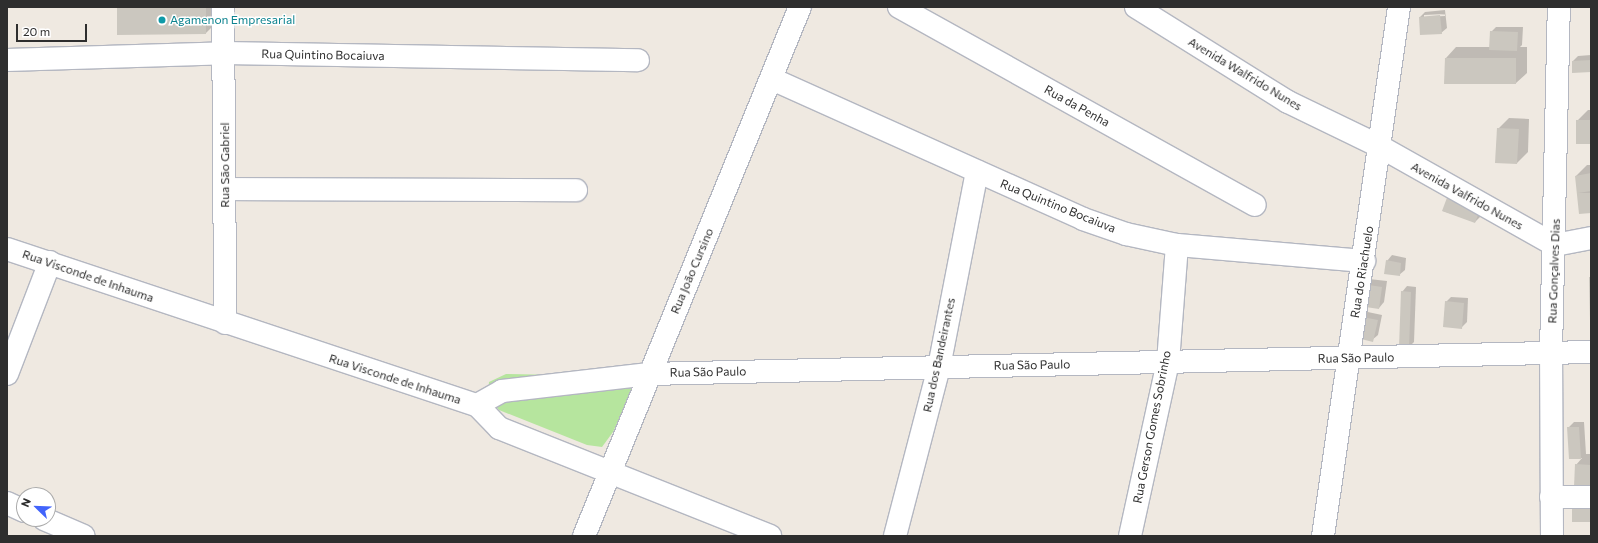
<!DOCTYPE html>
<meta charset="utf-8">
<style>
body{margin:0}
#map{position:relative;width:1598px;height:543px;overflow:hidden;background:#efe9e1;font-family:Commissioner,sans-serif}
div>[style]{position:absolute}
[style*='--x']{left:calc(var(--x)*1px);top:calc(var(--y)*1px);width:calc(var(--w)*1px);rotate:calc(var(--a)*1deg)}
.green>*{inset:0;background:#b6e59e}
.shadow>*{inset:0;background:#0003}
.building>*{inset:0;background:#cbc7bf}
.roads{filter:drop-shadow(1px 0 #b4b7c1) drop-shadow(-1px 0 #b4b7c1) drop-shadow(0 1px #b4b7c1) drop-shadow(0 -1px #b4b7c1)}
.minor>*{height:22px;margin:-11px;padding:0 11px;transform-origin:11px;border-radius:11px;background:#fff}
.dots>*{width:11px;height:11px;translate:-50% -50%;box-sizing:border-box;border:2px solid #fff;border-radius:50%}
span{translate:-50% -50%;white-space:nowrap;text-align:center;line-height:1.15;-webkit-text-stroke:3px #fff;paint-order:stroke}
.culture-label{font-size:12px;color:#0d838f}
.left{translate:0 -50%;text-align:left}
.street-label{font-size:12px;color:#2e2e2e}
.frame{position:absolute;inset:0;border:8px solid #2e2e2e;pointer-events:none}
.north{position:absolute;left:16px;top:487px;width:40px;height:40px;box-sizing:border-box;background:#fff;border:1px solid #ababab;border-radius:50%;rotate:293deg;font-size:11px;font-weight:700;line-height:16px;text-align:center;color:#2e2e2e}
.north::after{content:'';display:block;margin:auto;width:14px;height:18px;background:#4264fb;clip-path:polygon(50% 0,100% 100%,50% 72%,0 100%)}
.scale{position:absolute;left:16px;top:24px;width:71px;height:18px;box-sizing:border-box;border:2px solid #2e2e2e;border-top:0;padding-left:5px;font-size:12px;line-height:14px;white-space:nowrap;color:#2e2e2e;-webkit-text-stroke:3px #fff;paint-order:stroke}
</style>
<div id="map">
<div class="green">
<i style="clip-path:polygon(506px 374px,613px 376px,626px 380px,633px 388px,613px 432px,602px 447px,587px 445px,499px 410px,488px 396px,489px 382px)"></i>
</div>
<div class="shadow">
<i style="clip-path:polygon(118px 7px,225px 7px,225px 14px,206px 33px)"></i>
<i style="clip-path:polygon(evenodd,1445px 10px,1447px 28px,1441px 33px,1420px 17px,1425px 12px,1445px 10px,1445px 14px,1445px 16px,1424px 17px,1424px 15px,1445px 14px)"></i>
<i style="clip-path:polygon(1496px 27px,1523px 27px,1522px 45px,1520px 47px,1527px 47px,1527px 73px,1516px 83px,1445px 83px,1446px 58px,1456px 47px,1490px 47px,1491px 32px)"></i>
<i style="clip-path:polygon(1591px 55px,1591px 71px,1573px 61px,1578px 56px)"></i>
<i style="clip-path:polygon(1588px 110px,1591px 110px,1591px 143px,1577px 121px)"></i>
<i style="clip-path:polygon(1509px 118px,1529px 119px,1528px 152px,1517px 163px,1498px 129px)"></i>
<i style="clip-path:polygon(1587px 165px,1591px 165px,1591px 212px,1580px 213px,1576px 176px)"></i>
<i style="clip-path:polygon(1486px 202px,1480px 217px,1475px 222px,1443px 211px)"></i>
<i style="clip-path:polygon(1392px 255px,1406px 258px,1405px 270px,1399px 275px,1387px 261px)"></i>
<i style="clip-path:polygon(1369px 279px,1387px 281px,1384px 302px,1379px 308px,1360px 305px)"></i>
<i style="clip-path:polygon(1407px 286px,1416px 287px,1414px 342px,1409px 347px,1402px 292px)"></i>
<i style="clip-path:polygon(1451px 297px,1468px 298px,1467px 322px,1461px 328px,1446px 302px)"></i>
<i style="clip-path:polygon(1363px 311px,1382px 315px,1378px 335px,1372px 340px)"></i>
<i style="clip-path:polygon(1574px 422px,1584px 422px,1586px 454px,1591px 454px,1591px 486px,1576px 465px,1582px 458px,1570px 458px,1568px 428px)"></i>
</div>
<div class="building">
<i style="clip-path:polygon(117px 7px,206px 7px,206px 34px,117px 35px)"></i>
<i style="clip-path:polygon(1440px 15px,1442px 34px,1420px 35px,1419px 17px)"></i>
<i style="clip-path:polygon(1490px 31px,1518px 32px,1517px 51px,1489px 50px)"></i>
<i style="clip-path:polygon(1445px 58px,1516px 58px,1516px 84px,1444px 84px)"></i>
<i style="clip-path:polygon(1591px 60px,1591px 72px,1572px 73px,1572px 61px)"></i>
<i style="clip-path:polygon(1576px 120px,1591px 120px,1591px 144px,1576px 144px)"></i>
<i style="clip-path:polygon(1497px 128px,1519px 129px,1517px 164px,1495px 163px)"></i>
<i style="clip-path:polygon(1591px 173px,1591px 191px,1578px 193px,1591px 193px,1591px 213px,1579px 214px,1575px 176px)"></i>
<i style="clip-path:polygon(1448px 195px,1481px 207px,1475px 223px,1442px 211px)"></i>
<i style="clip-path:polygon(1386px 260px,1401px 263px,1400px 276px,1384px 274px)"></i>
<i style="clip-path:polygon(1589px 277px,1591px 277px,1591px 321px,1590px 321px)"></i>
<i style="clip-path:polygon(1362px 284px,1382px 287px,1379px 309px,1359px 306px)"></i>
<i style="clip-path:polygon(1401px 291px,1411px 292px,1409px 348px,1399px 348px)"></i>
<i style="clip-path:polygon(1445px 301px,1464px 303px,1462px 329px,1443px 327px)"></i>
<i style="clip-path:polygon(1357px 316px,1378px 320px,1373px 342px,1353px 337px)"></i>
<i style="clip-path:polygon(1567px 427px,1579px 427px,1581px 459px,1569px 459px)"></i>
<i style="clip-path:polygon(1575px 464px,1591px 465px,1591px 487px,1574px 487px)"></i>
<i style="clip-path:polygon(1572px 506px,1591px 506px,1591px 522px,1572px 522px)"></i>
</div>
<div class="roads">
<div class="minor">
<i style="--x:223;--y:7;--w:316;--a:89.6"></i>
<i style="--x:899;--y:7;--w:407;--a:29.1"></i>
<i style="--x:1136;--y:7;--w:179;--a:32"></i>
<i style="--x:1288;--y:102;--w:101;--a:25.8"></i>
<i style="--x:1379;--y:146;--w:202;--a:29.4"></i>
<i style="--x:1555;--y:245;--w:37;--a:-11"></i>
<i style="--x:7;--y:60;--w:218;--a:-1.8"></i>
<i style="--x:225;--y:53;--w:413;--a:1"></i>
<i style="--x:772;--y:79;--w:341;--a:24.2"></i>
<i style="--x:1083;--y:219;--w:46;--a:19.2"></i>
<i style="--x:1126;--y:234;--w:52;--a:12.2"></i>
<i style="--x:1177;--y:245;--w:188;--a:4.9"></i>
<i style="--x:225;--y:189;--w:351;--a:0.2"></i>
<i style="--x:7;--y:249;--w:495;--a:18.4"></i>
<i style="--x:477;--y:405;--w:32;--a:46"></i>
<i style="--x:499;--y:428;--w:292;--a:21.7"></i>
<i style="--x:7;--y:374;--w:120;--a:-69"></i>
<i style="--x:477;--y:405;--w:29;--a:-29"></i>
<i style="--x:502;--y:391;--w:148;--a:-6.6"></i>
<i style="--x:649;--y:374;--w:942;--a:-1.34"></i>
<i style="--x:1551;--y:497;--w:40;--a:0"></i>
<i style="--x:7;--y:503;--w:19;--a:25"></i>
<i style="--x:44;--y:519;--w:43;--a:23"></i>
<i style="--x:584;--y:536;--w:571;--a:-67.79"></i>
<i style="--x:895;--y:536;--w:175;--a:-75.4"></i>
<i style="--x:939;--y:367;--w:199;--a:-79"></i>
<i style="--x:1130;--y:536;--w:178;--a:-77.7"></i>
<i style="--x:1168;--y:362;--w:117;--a:-85.6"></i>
<i style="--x:1323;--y:536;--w:534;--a:-81.82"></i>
<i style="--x:1552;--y:536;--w:184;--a:-90.3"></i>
<i style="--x:1551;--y:352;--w:345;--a:-88.7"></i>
</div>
</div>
<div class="dots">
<i style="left:162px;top:20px;background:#0f9aa8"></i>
</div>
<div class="culture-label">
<span class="left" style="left:170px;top:20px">Agamenon Empresarial</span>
</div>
<div class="street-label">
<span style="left:323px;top:55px;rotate:1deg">Rua Quintino Bocaiuva</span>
<span style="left:1245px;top:74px;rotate:31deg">Avenida Walfrido Nunes</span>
<span style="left:1077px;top:106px;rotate:29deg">Rua da Penha</span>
<span style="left:225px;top:165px;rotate:-90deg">Rua São Gabriel</span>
<span style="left:1467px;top:196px;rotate:29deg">Avenida Valfrido Nunes</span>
<span style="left:1058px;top:206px;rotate:22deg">Rua Quintino Bocaiuva</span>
<span style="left:692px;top:271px;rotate:-67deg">Rua João Cursino</span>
<span style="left:1554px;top:271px;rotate:-88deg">Rua Gonçalves Dias</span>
<span style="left:1362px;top:272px;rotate:-81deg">Rua do Riachuelo</span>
<span style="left:88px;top:276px;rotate:19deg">Rua Visconde de Inhauma</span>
<span style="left:939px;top:355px;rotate:-78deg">Rua dos Bandeirantes</span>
<span style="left:1356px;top:358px;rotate:-1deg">Rua São Paulo</span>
<span style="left:1032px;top:365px;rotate:-1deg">Rua São Paulo</span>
<span style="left:708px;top:372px;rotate:-1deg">Rua São Paulo</span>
<span style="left:395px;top:379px;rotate:18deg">Rua Visconde de Inhauma</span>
<span style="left:1152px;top:427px;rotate:-79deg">Rua Gerson Gomes Sobrinho</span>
</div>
<div class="frame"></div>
<div class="north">N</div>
<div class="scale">20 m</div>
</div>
